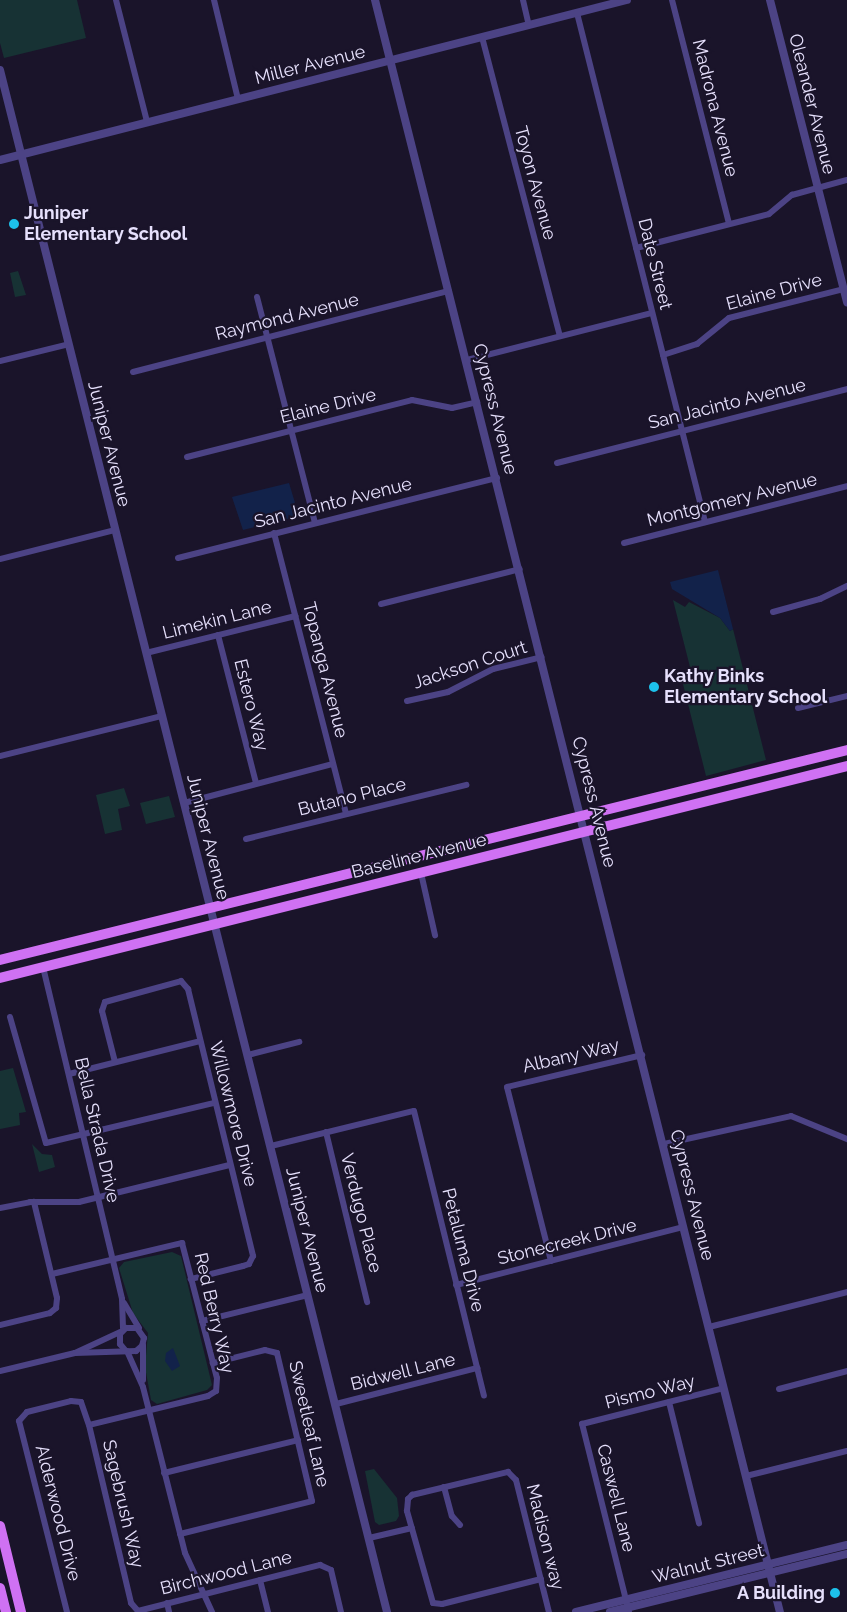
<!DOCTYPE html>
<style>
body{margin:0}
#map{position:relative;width:847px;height:1612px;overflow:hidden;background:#1a142a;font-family:Raleway,sans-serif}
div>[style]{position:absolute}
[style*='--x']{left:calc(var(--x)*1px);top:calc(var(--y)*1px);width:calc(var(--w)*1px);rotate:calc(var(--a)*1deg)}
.green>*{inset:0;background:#173234}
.water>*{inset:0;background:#12224a}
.minor>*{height:6px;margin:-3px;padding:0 3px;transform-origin:3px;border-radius:3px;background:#4c4385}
.tertiary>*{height:8px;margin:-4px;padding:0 4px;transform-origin:4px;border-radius:4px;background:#4c4385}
.primary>*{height:10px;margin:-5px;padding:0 5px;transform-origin:5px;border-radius:5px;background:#cf71f3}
.dots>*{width:14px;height:14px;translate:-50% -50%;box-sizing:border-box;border:2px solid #1a142a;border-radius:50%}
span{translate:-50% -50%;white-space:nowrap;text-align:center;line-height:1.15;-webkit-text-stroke:4.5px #1a142a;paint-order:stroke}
.street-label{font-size:18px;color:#e6e0fc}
.poi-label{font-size:18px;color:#e6e0fc;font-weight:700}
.left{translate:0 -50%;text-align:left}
.right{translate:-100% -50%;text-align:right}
</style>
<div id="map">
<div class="green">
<i style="clip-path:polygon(0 0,77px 0,86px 38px,4px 58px,0 43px)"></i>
<i style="clip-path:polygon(18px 271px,26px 295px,15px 297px,10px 273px)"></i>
<i style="clip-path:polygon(673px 600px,685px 607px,689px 602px,720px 618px,730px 631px,733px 629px,766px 760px,706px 776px,683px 684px,691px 671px)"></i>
<i style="clip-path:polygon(124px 788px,130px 806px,118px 809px,122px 830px,105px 834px,96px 795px)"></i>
<i style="clip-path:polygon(169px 796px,175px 817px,146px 824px,140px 803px)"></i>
<i style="clip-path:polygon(13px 1068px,26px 1112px,19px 1113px,20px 1125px,0 1129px,0 1071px)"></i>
<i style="clip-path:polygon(32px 1144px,42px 1154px,52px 1155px,55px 1167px,39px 1172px)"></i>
<i style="clip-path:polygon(172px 1252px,181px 1256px,212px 1385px,207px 1390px,157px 1404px,151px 1400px,145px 1367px,148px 1333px,133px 1313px,119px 1268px,124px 1262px)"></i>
<i style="clip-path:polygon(374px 1469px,397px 1498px,399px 1516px,396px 1521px,379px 1525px,375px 1522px,365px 1471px)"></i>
</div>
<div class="water">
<i style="clip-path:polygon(289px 483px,299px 516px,243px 530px,232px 497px)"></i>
<i style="clip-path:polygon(718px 570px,733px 629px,730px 631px,720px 618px,672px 589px,670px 582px)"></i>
<i style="clip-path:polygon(173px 1348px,180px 1366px,172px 1371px,165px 1361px,166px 1353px)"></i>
</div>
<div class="minor">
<i style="--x:116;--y:0;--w:126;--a:75.7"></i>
<i style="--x:214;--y:0;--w:102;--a:76.4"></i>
<i style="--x:523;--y:0;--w:26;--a:77"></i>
<i style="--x:672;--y:0;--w:231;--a:75.7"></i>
<i style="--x:577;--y:13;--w:525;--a:75.88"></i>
<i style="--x:482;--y:37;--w:309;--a:75.4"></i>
<i style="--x:636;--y:248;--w:137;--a:-14.3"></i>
<i style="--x:769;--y:214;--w:30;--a:-40"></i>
<i style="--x:792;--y:195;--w:57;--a:-15.3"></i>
<i style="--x:257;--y:297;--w:233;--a:75.6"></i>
<i style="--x:663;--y:355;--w:36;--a:-18"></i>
<i style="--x:697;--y:344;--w:41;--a:-39.1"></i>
<i style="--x:729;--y:318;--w:119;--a:-14.2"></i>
<i style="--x:467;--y:360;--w:191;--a:-14.3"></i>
<i style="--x:0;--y:361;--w:71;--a:-13.8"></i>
<i style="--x:133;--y:372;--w:326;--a:-14.4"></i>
<i style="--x:187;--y:457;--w:232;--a:-14.2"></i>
<i style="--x:412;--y:400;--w:41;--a:11.3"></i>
<i style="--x:452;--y:408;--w:26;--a:-13"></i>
<i style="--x:557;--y:463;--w:299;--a:-14.3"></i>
<i style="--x:274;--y:533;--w:290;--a:75.6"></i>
<i style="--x:624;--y:543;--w:230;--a:-14.3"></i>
<i style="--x:178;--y:558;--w:329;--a:-14.1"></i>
<i style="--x:0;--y:559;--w:119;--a:-14.2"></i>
<i style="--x:381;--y:604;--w:143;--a:-14.1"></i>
<i style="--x:773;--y:612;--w:49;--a:-15.5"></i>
<i style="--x:820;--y:599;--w:30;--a:-26"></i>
<i style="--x:218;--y:635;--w:153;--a:75.6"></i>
<i style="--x:146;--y:653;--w:154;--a:-13.9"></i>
<i style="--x:407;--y:701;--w:42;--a:-12.4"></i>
<i style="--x:448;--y:692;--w:51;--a:-27.1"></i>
<i style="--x:493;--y:669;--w:50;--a:-13.8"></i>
<i style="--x:798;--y:708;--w:50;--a:-13.8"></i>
<i style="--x:0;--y:756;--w:167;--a:-13.9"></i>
<i style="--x:184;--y:803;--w:154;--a:-14.7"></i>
<i style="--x:246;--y:839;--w:227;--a:-13.8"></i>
<i style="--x:421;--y:873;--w:64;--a:77.3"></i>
<i style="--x:43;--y:967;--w:341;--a:76.6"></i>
<i style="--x:122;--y:1299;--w:30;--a:88"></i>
<i style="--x:10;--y:1017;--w:131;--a:74.1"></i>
<i style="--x:46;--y:1143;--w:173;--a:-13.4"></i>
<i style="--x:248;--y:1055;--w:53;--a:-14.3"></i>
<i style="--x:115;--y:1062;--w:53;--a:-104.3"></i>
<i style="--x:102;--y:1011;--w:9;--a:-72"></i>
<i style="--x:105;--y:1002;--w:79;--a:-15.4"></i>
<i style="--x:181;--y:981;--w:11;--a:49"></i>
<i style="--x:188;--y:989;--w:275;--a:76.3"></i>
<i style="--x:253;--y:1256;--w:9;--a:117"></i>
<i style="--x:249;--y:1264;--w:6;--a:162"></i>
<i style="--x:243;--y:1266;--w:54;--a:166"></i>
<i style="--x:69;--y:1074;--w:135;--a:-14.1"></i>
<i style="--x:326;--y:1132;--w:175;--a:76.4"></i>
<i style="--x:664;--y:1144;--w:130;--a:-12.4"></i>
<i style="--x:791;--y:1116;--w:61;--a:22.3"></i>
<i style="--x:271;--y:1146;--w:147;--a:-13.8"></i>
<i style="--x:414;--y:1111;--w:293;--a:76.2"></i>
<i style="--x:0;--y:1208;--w:31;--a:-11"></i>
<i style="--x:30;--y:1202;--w:49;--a:0"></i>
<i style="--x:79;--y:1202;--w:155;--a:-13.8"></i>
<i style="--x:551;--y:1261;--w:179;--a:-104.2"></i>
<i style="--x:507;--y:1087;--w:139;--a:-13.3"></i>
<i style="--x:52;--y:1274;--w:134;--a:-13.4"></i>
<i style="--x:182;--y:1243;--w:139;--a:75.5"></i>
<i style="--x:217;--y:1378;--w:13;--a:94"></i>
<i style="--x:216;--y:1391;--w:9;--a:148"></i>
<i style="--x:208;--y:1396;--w:122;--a:166.3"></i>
<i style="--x:456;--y:1285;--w:235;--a:-14.3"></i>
<i style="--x:124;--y:1303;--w:29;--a:59"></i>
<i style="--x:202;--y:1321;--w:109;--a:-13.8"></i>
<i style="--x:0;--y:1325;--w:51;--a:-13.5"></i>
<i style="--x:50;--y:1313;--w:8;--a:-40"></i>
<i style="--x:56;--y:1308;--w:10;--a:-84"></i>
<i style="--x:57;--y:1298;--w:99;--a:-103.5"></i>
<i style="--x:709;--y:1327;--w:142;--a:-14.2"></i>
<i style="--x:127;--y:1351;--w:39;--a:66"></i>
<i style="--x:143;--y:1387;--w:171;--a:75.8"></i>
<i style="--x:185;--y:1553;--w:65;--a:65.4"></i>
<i style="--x:75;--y:1353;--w:61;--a:-1.9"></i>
<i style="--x:136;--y:1351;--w:8;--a:-40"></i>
<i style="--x:142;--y:1346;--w:8;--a:-76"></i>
<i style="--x:144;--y:1338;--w:12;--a:-125"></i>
<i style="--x:137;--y:1328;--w:11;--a:180"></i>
<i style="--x:126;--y:1328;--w:8;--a:135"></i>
<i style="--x:120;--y:1334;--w:10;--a:90"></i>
<i style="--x:120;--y:1344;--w:8;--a:50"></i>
<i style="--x:0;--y:1371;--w:77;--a:-13.5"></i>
<i style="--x:75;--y:1353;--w:50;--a:-25"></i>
<i style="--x:143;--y:1380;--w:35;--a:-90"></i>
<i style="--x:779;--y:1389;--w:70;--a:-14.8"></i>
<i style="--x:669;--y:1402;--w:125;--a:76.1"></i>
<i style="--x:336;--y:1404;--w:146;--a:-14.3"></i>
<i style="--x:164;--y:1473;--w:138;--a:-13.8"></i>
<i style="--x:746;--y:1476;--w:104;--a:-13.9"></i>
<i style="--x:444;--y:1487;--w:30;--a:75"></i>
<i style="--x:452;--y:1516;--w:12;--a:48"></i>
<i style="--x:180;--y:1534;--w:136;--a:-14"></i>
<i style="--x:312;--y:1501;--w:152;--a:-103.3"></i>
<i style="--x:277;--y:1353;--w:12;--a:-166"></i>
<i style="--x:265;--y:1350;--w:54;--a:166"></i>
<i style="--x:369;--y:1538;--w:44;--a:-13.1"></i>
<i style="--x:541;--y:1579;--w:102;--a:165.8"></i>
<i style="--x:442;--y:1604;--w:9;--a:-174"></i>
<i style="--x:433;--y:1603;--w:96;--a:-105.8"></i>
<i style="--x:407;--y:1511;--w:12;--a:-85"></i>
<i style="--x:408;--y:1499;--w:6;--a:-45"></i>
<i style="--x:412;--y:1495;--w:99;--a:-13.5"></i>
<i style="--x:508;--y:1472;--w:11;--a:45"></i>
<i style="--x:516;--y:1480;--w:136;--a:76"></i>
<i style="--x:260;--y:1580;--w:33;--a:76"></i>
<i style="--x:167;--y:1603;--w:9;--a:77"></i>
<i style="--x:67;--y:1612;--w:197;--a:-104.1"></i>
<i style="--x:19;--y:1421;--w:12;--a:-48"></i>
<i style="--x:27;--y:1412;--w:45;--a:-14"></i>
<i style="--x:71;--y:1401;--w:10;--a:6"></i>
<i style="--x:81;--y:1402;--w:24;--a:71"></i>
<i style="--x:89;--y:1425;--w:183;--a:76.7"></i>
<i style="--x:131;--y:1603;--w:11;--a:49"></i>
<i style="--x:138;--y:1611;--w:188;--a:-14.2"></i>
<i style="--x:320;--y:1565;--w:12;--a:24"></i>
<i style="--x:331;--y:1570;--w:43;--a:76.6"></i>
<i style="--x:629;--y:1612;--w:194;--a:-104"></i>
<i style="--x:582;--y:1424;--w:146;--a:-14.2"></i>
</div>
<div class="tertiary">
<i style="--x:375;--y:0;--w:1662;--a:75.9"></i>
<i style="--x:770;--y:0;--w:312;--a:75.7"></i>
<i style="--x:0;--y:70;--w:1590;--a:75.91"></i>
<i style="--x:0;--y:160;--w:647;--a:-14.32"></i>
<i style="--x:576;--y:1612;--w:279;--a:-13.9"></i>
<i style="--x:610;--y:1612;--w:244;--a:-13.8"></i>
</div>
<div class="primary">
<i style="--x:0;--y:960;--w:873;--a:-13.92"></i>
<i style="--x:0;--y:978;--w:873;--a:-14.05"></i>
<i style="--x:0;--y:1526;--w:89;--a:76.3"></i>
<i style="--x:0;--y:1588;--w:25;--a:76"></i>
</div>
<div class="dots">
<i style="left:14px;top:224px;background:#1dc1eb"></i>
<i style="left:654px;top:687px;background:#1dc1eb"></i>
<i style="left:835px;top:1593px;background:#1dc1eb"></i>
</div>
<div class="street-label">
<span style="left:310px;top:65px;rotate:-14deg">Miller Avenue</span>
<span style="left:812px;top:104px;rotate:76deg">Oleander Avenue</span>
<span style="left:715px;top:108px;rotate:76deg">Madrona Avenue</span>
<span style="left:535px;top:183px;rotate:75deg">Toyon Avenue</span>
<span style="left:655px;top:264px;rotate:76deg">Date Street</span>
<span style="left:774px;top:292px;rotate:-15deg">Elaine Drive</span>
<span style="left:287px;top:317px;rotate:-14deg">Raymond Avenue</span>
<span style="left:727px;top:404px;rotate:-14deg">San Jacinto Avenue</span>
<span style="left:328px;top:406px;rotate:-14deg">Elaine Drive</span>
<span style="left:495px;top:409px;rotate:76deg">Cypress Avenue</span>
<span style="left:109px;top:444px;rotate:76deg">Juniper Avenue</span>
<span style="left:732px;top:500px;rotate:-14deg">Montgomery Avenue</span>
<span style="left:333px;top:503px;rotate:-14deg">San Jacinto Avenue</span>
<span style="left:217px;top:620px;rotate:-14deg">Limekin Lane</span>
<span style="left:470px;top:665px;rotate:-18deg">Jackson Court</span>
<span style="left:325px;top:670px;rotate:76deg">Topanga Avenue</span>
<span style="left:251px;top:705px;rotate:76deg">Estero Way</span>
<span style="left:352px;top:797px;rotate:-14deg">Butano Place</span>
<span style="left:594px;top:802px;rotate:76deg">Cypress Avenue</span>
<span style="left:208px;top:837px;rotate:76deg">Juniper Avenue</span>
<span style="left:419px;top:856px;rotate:-14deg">Baseline Avenue</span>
<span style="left:571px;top:1056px;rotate:-13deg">Albany Way</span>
<span style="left:233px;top:1114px;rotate:76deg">Willowmore Drive</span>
<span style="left:97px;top:1130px;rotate:77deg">Bella Strada Drive</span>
<span style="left:692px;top:1195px;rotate:76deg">Cypress Avenue</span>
<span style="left:361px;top:1213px;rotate:76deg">Verdugo Place</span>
<span style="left:307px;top:1230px;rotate:76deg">Juniper Avenue</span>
<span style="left:567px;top:1242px;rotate:-14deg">Stonecreek Drive</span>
<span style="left:463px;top:1250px;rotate:76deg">Petaluma Drive</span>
<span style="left:214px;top:1313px;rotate:77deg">Red Berry Way</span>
<span style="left:403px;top:1372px;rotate:-14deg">Bidwell Lane</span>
<span style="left:650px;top:1392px;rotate:-14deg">Pismo Way</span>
<span style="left:309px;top:1424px;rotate:77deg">Sweetleaf Lane</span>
<span style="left:616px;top:1498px;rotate:76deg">Caswell Lane</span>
<span style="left:123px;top:1504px;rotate:77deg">Sagebrush Way</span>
<span style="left:58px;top:1513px;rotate:76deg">Alderwood Drive</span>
<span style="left:545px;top:1537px;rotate:76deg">Madison way</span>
<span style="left:708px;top:1564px;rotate:-14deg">Walnut Street</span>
<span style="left:226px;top:1573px;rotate:-14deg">Birchwood Lane</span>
</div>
<div class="poi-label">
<span class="left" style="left:24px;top:224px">Juniper<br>Elementary School</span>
<span class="left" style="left:664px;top:687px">Kathy Binks<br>Elementary School</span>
<span class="right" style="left:825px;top:1593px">A Building</span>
</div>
</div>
